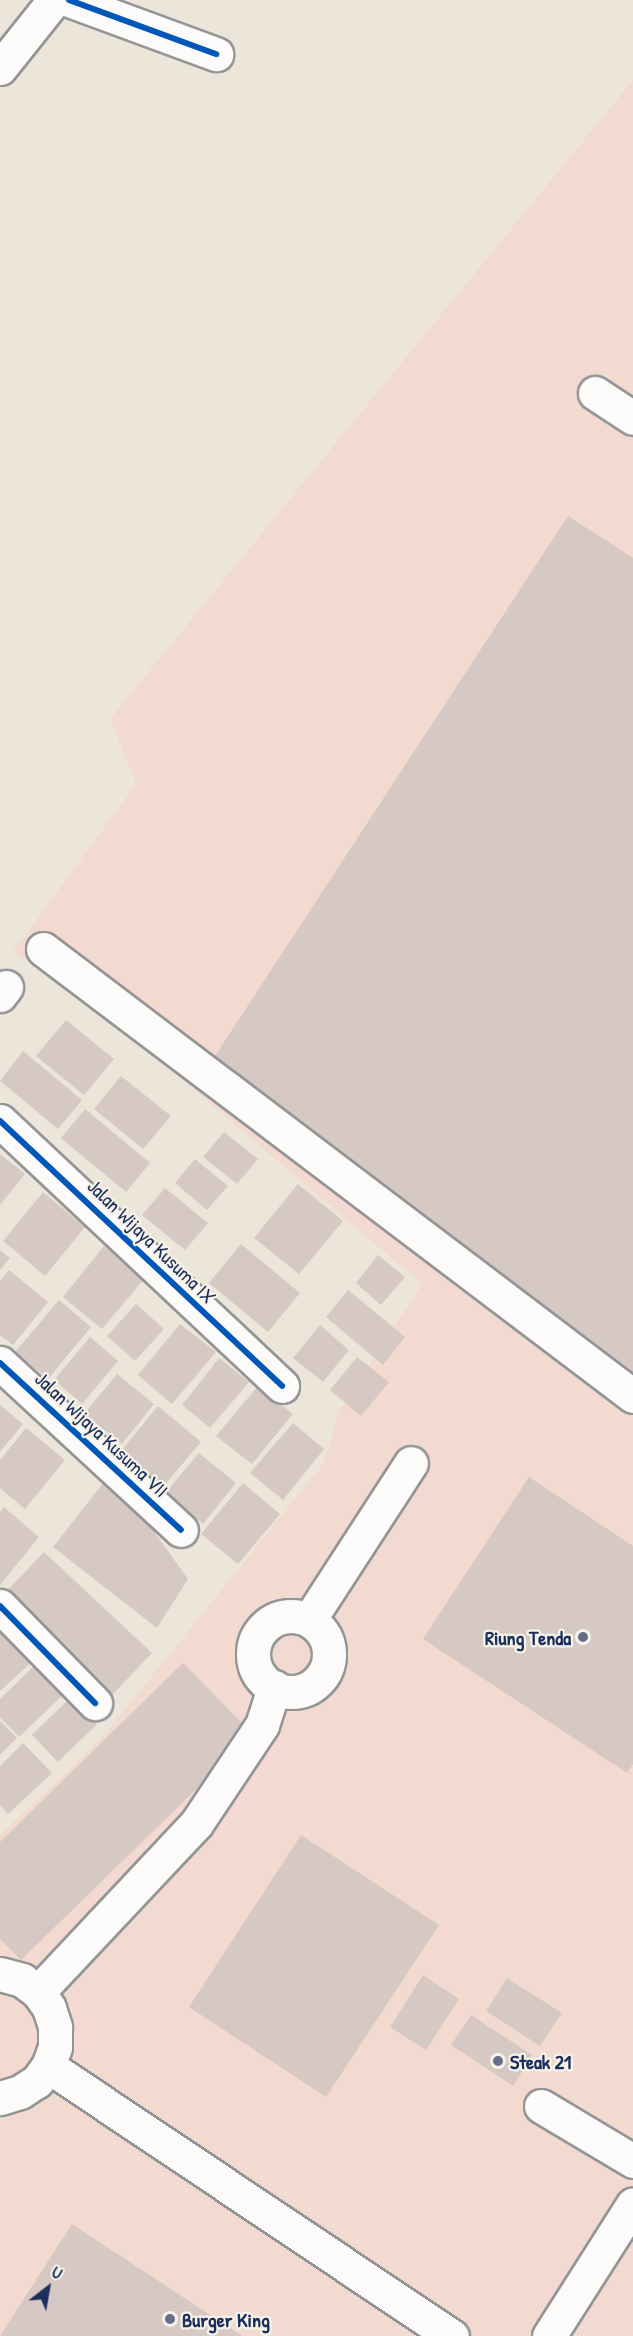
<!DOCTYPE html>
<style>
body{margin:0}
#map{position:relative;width:633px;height:2336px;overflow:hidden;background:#ece6da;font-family:"Patrick Hand",sans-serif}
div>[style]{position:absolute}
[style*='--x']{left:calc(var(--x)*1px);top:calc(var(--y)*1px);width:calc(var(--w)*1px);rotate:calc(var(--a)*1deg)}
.built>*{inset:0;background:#f2dad1}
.building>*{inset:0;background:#d6c8c2}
.roads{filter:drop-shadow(2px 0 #949596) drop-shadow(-2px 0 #949596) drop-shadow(0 2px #949596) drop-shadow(0 -2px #949596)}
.minor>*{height:33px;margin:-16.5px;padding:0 16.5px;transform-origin:16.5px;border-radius:16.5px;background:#fcfbf9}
.minor>.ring{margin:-16.5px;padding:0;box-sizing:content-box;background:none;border:33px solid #fcfbf9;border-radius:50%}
.cycleway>*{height:6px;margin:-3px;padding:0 3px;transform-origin:3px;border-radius:3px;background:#0057b8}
.dots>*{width:16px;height:16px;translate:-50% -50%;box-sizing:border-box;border:3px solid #f7f3e8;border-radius:50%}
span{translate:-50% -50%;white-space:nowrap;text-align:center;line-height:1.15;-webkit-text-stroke:4.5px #f7f3e8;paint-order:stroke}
.street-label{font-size:20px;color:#1b2f5e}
.poi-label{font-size:20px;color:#1b2f5e;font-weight:700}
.right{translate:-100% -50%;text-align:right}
.left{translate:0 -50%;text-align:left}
.north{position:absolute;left:18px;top:2258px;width:60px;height:60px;-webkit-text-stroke:4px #f7f3e8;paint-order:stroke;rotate:31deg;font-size:16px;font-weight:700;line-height:24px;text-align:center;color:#1b2f5e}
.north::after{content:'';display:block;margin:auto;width:21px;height:27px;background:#1b2f5e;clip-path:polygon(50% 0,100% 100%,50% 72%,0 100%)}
</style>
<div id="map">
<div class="built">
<i style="clip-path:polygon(633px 80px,633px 2336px,0 2336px,0 1835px,105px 1734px,324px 1463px,338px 1413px,422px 1284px,63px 978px,12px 953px,136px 784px,110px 719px)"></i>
</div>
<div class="building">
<i style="clip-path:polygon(568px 516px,633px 558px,633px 1384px,211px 1062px)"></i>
<i style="clip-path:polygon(66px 1020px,114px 1059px,84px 1095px,36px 1056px)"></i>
<i style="clip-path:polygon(23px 1051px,82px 1100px,58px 1129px,0 1081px)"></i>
<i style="clip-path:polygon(121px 1076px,171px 1116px,143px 1149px,94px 1109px)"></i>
<i style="clip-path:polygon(85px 1109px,150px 1163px,126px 1192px,61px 1138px)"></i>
<i style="clip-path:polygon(224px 1132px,258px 1159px,237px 1184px,203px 1157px)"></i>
<i style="clip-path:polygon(0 1154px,25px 1174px,0 1205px)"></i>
<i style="clip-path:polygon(195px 1159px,228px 1186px,207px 1210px,175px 1183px)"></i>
<i style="clip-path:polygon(298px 1184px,343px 1221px,299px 1274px,254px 1238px)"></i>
<i style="clip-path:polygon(165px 1188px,208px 1223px,185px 1250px,142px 1215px)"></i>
<i style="clip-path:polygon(43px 1192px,85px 1227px,45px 1276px,3px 1241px)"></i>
<i style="clip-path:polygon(241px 1244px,300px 1293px,268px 1332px,209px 1283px)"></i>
<i style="clip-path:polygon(104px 1246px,144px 1279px,102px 1329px,63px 1297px)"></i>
<i style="clip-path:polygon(0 1250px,10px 1258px,0 1270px)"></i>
<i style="clip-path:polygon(378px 1255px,405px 1277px,381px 1305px,356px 1283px)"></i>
<i style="clip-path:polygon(9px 1270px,48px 1302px,13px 1345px,0 1335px,0 1281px)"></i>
<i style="clip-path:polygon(348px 1290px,405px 1337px,383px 1365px,326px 1317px)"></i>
<i style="clip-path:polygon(59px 1300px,91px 1327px,48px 1379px,15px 1352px)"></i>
<i style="clip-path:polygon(136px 1304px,164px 1329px,135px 1361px,107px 1336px)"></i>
<i style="clip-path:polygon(180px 1324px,216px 1352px,172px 1404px,138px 1375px)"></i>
<i style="clip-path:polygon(320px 1325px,349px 1350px,323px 1382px,293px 1358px)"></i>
<i style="clip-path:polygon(90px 1337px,118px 1361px,82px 1404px,54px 1380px)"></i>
<i style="clip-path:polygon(357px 1357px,389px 1382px,361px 1416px,330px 1390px)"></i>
<i style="clip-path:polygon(219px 1358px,249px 1382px,210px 1428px,182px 1405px)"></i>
<i style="clip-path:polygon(117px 1374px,154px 1404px,122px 1444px,84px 1414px)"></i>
<i style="clip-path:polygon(258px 1386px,293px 1414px,252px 1464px,216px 1436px)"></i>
<i style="clip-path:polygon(0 1405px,23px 1424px,0 1452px)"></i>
<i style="clip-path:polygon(158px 1406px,201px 1442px,163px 1487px,120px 1452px)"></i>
<i style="clip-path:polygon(293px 1423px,324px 1449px,283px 1500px,250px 1473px)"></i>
<i style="clip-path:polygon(26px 1428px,65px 1460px,25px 1509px,0 1488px,0 1460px)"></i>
<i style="clip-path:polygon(199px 1453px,236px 1483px,203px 1524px,165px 1493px)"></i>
<i style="clip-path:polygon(529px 1477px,633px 1546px,633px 1764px,627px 1773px,423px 1639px)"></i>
<i style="clip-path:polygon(103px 1483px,137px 1508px,188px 1579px,157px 1628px,53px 1547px)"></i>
<i style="clip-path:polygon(243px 1483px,280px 1514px,238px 1564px,201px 1534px)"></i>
<i style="clip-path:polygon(4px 1507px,39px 1537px,0 1585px,0 1512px)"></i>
<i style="clip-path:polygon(44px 1552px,152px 1653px,111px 1696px,4px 1594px)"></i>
<i style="clip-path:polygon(0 1628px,35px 1659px,0 1691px)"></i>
<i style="clip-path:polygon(40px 1660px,69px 1689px,19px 1737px,0 1717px,0 1699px)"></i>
<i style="clip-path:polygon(183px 1663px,253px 1734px,21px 1960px,0 1939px,0 1842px)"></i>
<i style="clip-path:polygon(71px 1697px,97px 1724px,58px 1762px,32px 1735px)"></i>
<i style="clip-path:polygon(0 1721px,17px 1738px,0 1755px)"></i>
<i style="clip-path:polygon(23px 1743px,52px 1773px,8px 1814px,0 1805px,0 1766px)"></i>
<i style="clip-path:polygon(301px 1835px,439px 1925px,326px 2097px,189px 2007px)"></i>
<i style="clip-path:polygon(423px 1975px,459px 1999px,426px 2050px,390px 2027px)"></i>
<i style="clip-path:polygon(507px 1978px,562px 2013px,540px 2046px,486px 2011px)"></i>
<i style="clip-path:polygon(471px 2015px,532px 2055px,513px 2086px,451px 2045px)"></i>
<i style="clip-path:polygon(72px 2224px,242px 2336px,0 2336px)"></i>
</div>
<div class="roads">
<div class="minor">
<i style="--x:69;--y:0;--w:157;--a:20.2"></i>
<i style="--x:0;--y:68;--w:87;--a:-51.5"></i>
<i style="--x:595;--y:393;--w:45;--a:33.3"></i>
<i style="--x:43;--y:949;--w:740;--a:37.15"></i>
<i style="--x:0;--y:995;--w:10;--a:-53"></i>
<i style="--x:0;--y:1121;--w:387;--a:43.2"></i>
<i style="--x:0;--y:1363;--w:246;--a:42.7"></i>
<i style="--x:0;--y:1606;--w:136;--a:45.6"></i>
<i class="ring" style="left:253px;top:1616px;width:43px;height:43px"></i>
<i style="--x:309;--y:1620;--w:187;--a:-57"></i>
<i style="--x:0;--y:1974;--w:23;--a:15"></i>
<i style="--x:22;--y:1980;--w:20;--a:37"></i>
<i style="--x:38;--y:1992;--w:19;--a:55"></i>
<i style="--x:49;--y:2008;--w:20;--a:72"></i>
<i style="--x:55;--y:2027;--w:20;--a:90"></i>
<i style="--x:55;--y:2047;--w:20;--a:110"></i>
<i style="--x:48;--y:2066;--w:19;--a:126"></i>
<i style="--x:37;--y:2081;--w:20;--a:147"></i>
<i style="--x:20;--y:2092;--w:21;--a:163"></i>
<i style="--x:38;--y:1992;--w:231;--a:-46.8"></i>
<i style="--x:196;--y:1824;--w:119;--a:-56.3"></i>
<i style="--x:262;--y:1725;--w:40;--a:-72"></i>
<i style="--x:48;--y:2066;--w:486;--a:33.8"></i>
<i style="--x:541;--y:2106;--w:107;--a:30.9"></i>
<i style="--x:549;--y:2336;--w:156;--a:-57.5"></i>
</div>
</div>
<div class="cycleway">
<i style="--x:69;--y:0;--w:157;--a:20.2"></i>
<i style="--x:0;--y:1121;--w:387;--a:43.2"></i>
<i style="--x:0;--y:1363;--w:246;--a:42.7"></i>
<i style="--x:0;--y:1606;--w:136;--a:45.6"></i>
</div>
<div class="dots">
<i style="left:583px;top:1637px;background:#646f89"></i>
<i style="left:498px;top:2061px;background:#646f89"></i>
<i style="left:170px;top:2319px;background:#646f89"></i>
</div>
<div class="street-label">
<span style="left:152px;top:1241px;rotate:44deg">Jalan Wijaya Kusuma IX</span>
<span style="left:102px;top:1434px;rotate:43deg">Jalan Wijaya Kusuma VII</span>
</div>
<div class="poi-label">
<span class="right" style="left:571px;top:1637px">Riung Tenda</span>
<span class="left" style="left:510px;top:2061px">Steak 21</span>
<span class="left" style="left:182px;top:2319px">Burger King</span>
</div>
<div class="north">U</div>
</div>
